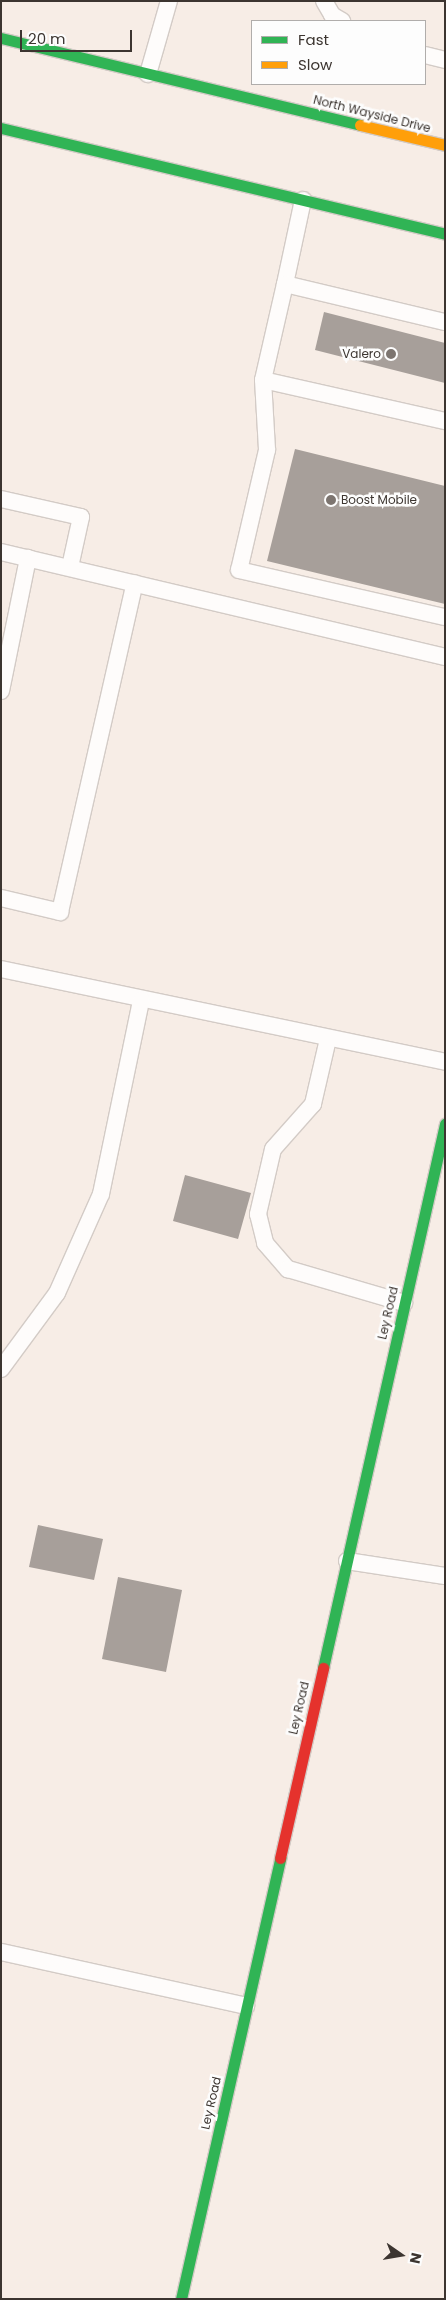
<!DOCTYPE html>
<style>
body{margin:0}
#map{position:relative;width:446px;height:2300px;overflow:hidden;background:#f7ede6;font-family:Poppins,sans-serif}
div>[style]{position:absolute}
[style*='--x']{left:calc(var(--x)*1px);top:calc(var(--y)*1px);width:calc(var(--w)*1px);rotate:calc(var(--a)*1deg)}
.building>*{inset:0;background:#a79f9a}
.roads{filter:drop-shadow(1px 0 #d3cbc6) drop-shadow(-1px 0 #d3cbc6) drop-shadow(0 1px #d3cbc6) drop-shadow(0 -1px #d3cbc6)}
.lane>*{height:16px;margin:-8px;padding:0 8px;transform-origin:8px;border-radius:8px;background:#fefcfb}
.fast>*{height:11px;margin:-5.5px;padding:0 5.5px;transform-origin:5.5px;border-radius:5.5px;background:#30b455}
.slow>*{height:11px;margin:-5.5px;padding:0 5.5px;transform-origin:5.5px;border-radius:5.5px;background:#ff9f0a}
.jam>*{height:11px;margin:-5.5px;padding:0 5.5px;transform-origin:5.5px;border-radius:5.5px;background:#e5322d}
.dots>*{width:14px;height:14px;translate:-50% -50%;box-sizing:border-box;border:2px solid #fdfdfd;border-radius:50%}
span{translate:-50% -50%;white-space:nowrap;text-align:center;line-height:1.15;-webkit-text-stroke:5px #fdfdfd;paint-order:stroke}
.street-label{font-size:12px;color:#3c3530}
.poi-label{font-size:12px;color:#3c3530}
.right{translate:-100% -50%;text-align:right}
.left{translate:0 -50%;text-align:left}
.frame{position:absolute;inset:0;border:2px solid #3c3530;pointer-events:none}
.legend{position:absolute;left:251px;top:20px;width:175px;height:65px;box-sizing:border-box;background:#fdfdfd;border:1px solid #b0adab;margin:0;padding:6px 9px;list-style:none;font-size:15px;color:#3c3530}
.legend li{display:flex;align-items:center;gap:10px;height:25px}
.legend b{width:25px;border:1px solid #b0adab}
.north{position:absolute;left:376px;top:2230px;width:50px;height:50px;-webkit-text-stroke:4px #fdfdfd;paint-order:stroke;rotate:103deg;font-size:14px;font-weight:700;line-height:20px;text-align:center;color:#3c3530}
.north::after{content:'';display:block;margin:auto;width:18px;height:22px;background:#3c3530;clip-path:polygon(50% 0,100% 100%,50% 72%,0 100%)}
.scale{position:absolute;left:20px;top:30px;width:112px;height:22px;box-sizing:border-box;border:2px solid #3c3530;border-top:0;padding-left:6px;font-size:15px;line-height:18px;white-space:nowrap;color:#3c3530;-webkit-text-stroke:4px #fdfdfd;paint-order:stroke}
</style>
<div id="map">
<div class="building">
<i style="clip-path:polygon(324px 312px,445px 343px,445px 383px,315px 350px)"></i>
<i style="clip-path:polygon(295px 449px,445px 486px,445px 604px,267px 561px)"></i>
<i style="clip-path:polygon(185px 1175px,251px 1193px,238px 1239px,173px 1221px)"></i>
<i style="clip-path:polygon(38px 1525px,103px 1539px,94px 1580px,29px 1567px)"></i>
<i style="clip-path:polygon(118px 1577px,182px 1590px,166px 1672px,102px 1659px)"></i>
</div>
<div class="roads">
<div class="lane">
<i style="--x:324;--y:1;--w:16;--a:60"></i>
<i style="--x:332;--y:15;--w:12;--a:31"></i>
<i style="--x:425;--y:55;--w:21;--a:14"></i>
<i style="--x:148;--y:74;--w:76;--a:-74"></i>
<i style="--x:303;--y:200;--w:86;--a:102.1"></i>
<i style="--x:285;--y:284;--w:164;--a:13.4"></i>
<i style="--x:285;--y:284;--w:98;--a:102.9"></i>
<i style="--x:263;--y:380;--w:187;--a:12.7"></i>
<i style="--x:263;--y:380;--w:70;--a:86.7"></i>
<i style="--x:267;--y:450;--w:123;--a:103.1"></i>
<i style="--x:239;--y:570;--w:211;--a:12.9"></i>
<i style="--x:1;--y:499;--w:82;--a:12.7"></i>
<i style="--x:81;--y:517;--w:51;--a:102.4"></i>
<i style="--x:1;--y:552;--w:456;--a:13.3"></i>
<i style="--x:1;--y:691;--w:136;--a:-78.5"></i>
<i style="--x:1;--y:898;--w:61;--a:13.3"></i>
<i style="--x:60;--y:912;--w:337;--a:-77.2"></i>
<i style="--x:1;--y:969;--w:454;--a:11.8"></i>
<i style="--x:328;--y:1039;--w:67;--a:103"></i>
<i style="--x:313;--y:1104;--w:60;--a:131.6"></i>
<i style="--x:273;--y:1149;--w:67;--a:103"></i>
<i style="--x:258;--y:1214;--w:30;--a:76"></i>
<i style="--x:265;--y:1243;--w:35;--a:49"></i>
<i style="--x:288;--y:1269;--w:121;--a:16.3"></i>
<i style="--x:1;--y:1369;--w:94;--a:-53.6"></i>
<i style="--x:57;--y:1293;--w:108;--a:-66"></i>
<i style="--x:101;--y:1194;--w:198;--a:-78.3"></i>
<i style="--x:347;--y:1561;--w:99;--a:8.7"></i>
<i style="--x:1;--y:1952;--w:251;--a:12.4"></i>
</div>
<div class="fast">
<i style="--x:1;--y:38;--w:369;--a:13.6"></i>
<i style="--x:1;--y:128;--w:456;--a:13.4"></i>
<i style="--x:323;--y:1668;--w:558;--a:-77.36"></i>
<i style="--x:181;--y:2299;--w:452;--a:-77.3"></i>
</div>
<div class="slow">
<i style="--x:360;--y:125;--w:87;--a:13.2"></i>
</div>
<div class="jam">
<i style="--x:280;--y:1858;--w:195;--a:-77.2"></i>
</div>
</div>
<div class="dots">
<i style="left:391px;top:354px;background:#7d7570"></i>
<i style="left:331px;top:500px;background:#7d7570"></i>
</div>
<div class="street-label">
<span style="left:372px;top:114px;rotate:14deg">North Wayside Drive</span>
<span style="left:388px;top:1313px;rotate:-77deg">Ley Road</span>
<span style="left:299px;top:1708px;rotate:-77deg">Ley Road</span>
<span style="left:211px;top:2103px;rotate:-77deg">Ley Road</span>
</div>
<div class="poi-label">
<span class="right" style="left:381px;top:354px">Valero</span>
<span class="left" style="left:341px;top:500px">Boost Mobile</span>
</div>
<div class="frame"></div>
<ul class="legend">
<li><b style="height:6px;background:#30b455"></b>Fast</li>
<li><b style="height:6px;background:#ff9f0a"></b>Slow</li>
</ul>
<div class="north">N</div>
<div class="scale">20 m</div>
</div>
